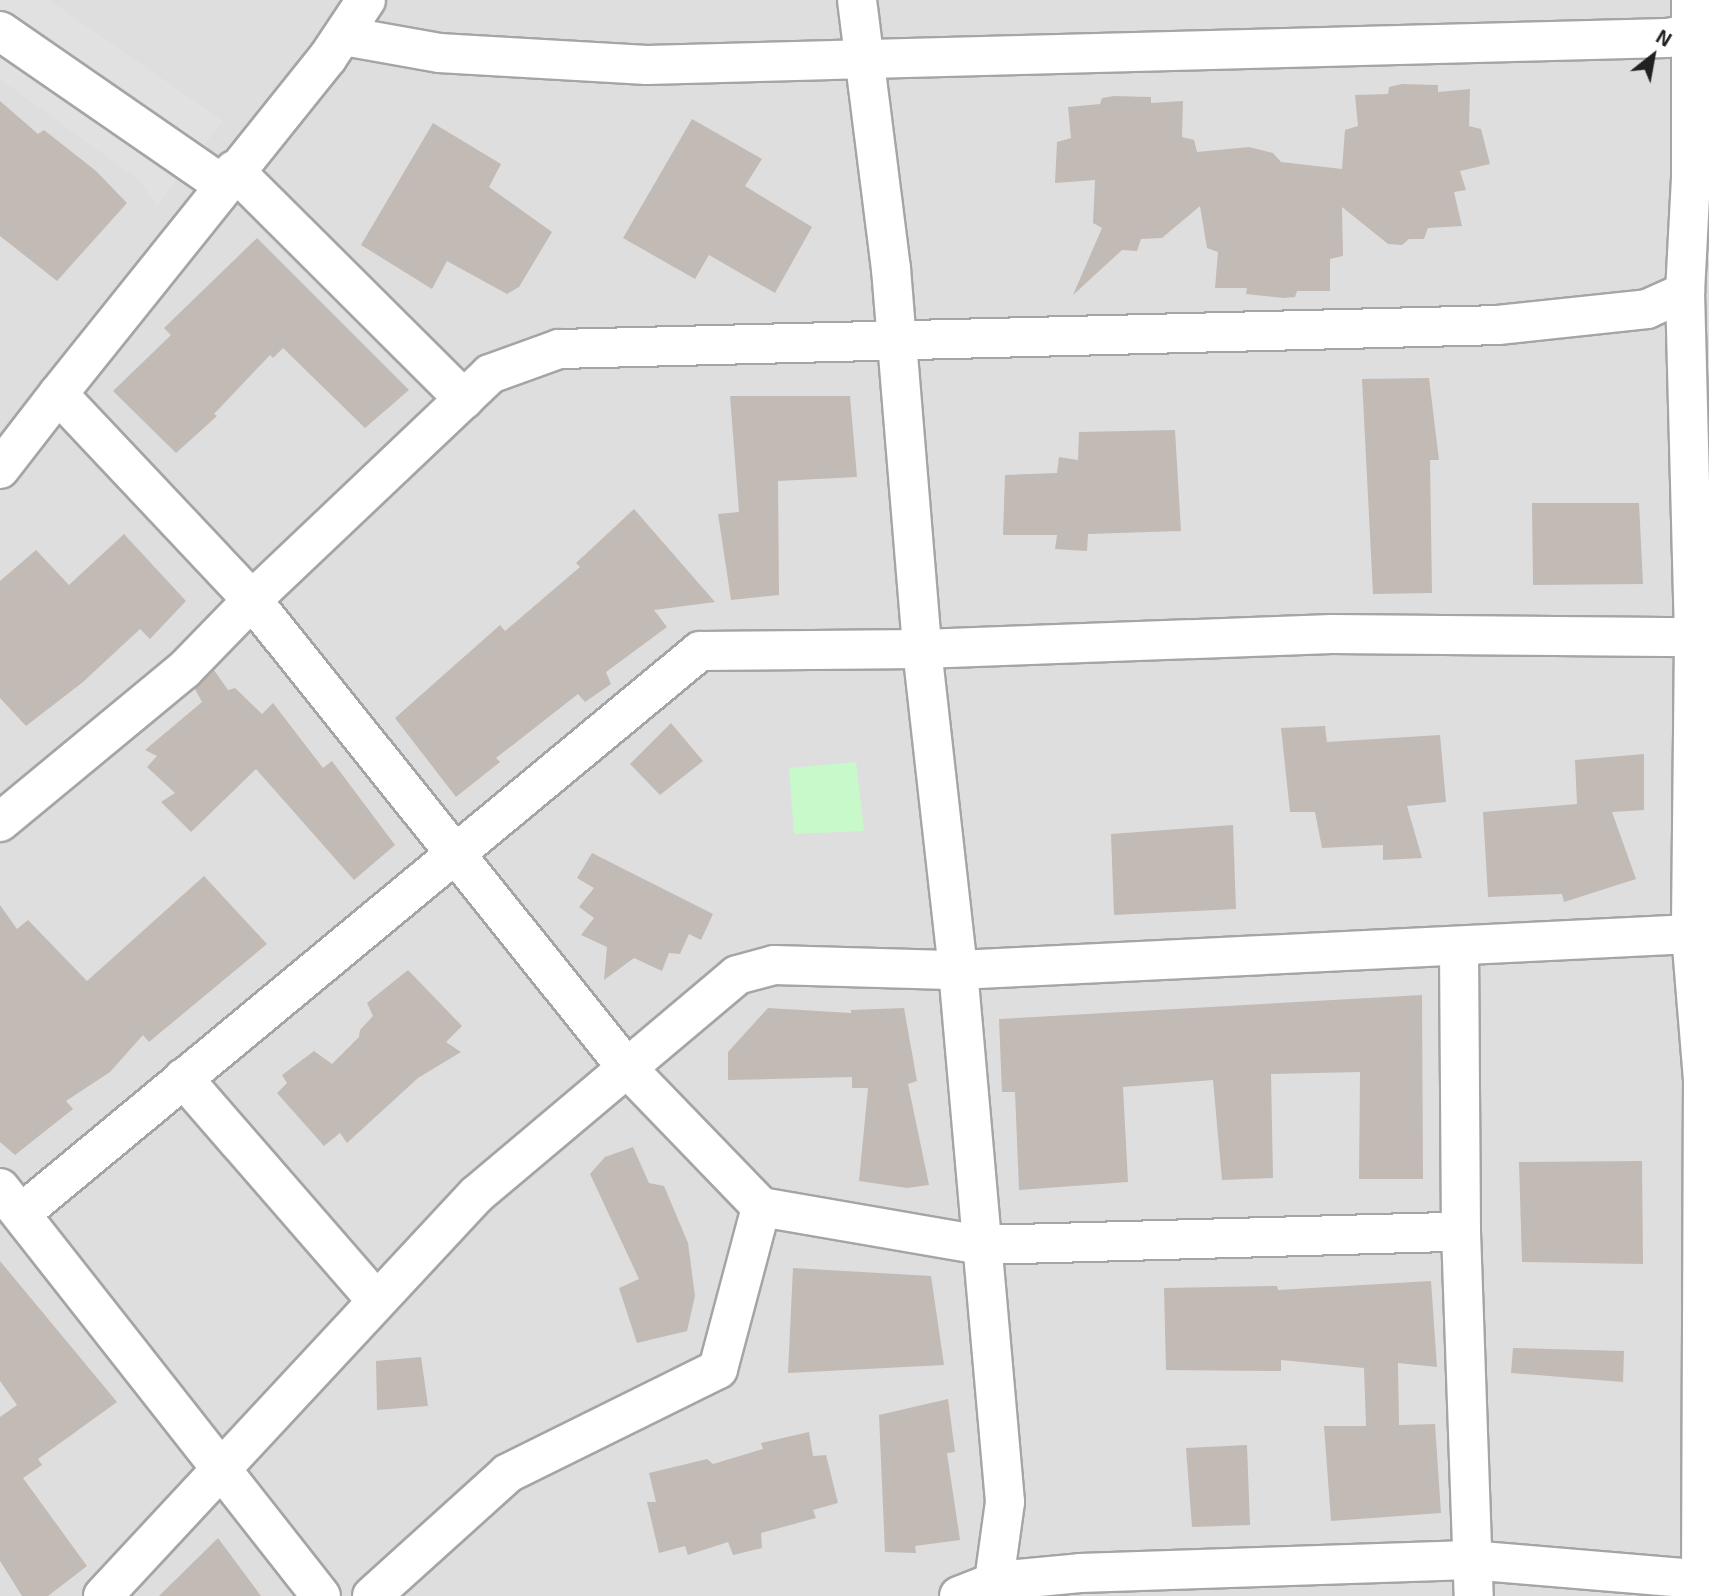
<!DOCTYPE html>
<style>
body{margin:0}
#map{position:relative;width:1709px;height:1596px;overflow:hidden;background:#f1eee9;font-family:"Exo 2",sans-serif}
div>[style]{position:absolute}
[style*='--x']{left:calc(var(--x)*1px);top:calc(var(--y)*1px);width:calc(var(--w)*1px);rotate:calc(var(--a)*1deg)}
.residential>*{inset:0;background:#dfdede}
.park>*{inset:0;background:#c8f9ca}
.parking>*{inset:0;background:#e1e1e1}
.building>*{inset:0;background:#c2bab5}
.roads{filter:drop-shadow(2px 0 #a5a5a5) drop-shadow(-2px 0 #a5a5a5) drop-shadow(0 2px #a5a5a5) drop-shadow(0 -2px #a5a5a5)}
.minor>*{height:38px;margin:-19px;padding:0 19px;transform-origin:19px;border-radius:19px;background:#fff}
span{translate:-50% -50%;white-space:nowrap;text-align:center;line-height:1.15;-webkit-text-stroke:5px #fff;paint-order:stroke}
.north{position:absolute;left:1618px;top:21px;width:70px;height:70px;-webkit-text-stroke:5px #fff;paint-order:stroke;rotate:31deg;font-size:19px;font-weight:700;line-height:28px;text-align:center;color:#212121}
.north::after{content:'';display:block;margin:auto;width:24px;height:32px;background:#212121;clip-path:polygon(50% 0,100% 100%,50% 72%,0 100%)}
</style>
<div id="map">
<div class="residential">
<i style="clip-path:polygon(0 0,1709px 0,1709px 1596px,0 1596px)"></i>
</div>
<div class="park">
<i style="clip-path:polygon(856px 762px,864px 831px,794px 834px,789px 768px)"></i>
</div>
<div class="parking">
<i style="clip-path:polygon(0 0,49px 0,223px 121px,157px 205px,139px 180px,0 79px)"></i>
</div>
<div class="building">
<i style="clip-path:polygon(1402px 84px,1438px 85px,1438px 92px,1470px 89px,1469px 126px,1481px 129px,1490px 164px,1460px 171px,1466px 190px,1454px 192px,1462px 226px,1428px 228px,1424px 239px,1409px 239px,1402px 245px,1388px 244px,1342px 207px,1343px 256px,1330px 259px,1330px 291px,1297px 291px,1295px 297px,1283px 298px,1246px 294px,1247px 288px,1215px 288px,1218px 252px,1207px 248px,1200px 206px,1162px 238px,1141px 239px,1137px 251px,1122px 250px,1073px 295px,1102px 228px,1093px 223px,1095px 180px,1055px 183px,1057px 142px,1071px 138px,1068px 107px,1100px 104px,1102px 98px,1114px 96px,1151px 97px,1151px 103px,1183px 101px,1182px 137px,1194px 140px,1197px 152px,1249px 147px,1273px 153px,1281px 162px,1342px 169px,1345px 130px,1358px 126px,1355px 95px,1388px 94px,1389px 87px)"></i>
<i style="clip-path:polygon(0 101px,38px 134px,44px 130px,96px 171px,127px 203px,57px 281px,0 236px)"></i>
<i style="clip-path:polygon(692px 119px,762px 159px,745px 186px,812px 227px,775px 293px,709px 255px,695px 279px,623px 238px)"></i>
<i style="clip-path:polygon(433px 123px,501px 164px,489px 187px,552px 232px,519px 287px,507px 294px,447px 261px,432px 289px,361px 245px)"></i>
<i style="clip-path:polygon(257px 238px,409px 390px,365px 428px,283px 348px,273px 358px,270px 355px,214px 414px,217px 416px,176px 453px,113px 391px,171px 335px,164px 328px)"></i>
<i style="clip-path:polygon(1429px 378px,1439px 460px,1430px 460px,1432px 593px,1373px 594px,1362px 379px)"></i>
<i style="clip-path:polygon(730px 396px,850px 396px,857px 477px,778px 481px,779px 595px,731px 600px,718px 514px,739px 512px)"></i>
<i style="clip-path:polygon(1175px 430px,1181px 531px,1088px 534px,1087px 551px,1055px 549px,1057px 535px,1003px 535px,1005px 475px,1057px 473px,1059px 457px,1078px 460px,1079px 432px)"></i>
<i style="clip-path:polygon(1532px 503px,1639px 503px,1643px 584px,1533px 585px)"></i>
<i style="clip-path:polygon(634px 509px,715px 602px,654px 610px,667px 627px,606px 672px,611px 684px,585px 702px,578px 694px,496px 758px,500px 762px,456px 797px,395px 718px,500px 625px,505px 631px,580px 567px,576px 563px)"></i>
<i style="clip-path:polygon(124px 534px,186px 601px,150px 639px,140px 629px,83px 682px,26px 726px,0 698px,0 581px,36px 550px,69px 585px)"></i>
<i style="clip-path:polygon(214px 670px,228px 690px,235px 688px,262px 714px,273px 703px,323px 768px,332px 761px,395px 845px,354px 880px,256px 769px,191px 832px,161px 802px,175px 793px,147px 767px,157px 756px,145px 750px,202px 702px,195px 689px)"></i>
<i style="clip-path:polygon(671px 723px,703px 761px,660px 795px,630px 764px)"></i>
<i style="clip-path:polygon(1325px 726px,1327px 742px,1440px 735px,1446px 802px,1407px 806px,1422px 858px,1383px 860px,1383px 845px,1322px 848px,1315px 812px,1290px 812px,1281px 728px)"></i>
<i style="clip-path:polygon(1644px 754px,1644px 810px,1612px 812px,1636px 879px,1564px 902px,1562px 894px,1488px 897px,1483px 812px,1577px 804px,1575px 760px)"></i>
<i style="clip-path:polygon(1233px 825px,1236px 909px,1114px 915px,1111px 834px)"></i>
<i style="clip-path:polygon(592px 853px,713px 914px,701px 940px,689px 934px,680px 954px,669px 953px,662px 971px,634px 958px,604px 980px,607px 947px,581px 935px,594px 918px,579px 907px,594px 888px,577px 878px)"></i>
<i style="clip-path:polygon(204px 876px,267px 944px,149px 1042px,143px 1035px,110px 1072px,66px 1101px,73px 1109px,15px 1155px,0 1142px,0 905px,17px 929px,28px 920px,87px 981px)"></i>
<i style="clip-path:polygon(408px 970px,462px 1026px,446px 1042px,461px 1052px,418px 1078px,347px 1143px,340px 1133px,324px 1146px,277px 1093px,287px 1083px,282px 1075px,314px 1051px,332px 1064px,359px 1037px,360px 1030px,373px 1016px,367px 1003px)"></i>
<i style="clip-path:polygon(1422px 995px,1423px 1179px,1359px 1179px,1360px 1072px,1271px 1074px,1273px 1178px,1222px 1180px,1213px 1080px,1123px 1087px,1128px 1182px,1019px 1190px,1015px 1092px,1002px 1092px,999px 1019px)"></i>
<i style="clip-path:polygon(768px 1008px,851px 1013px,851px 1010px,904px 1008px,917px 1081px,908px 1084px,929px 1185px,907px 1188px,859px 1181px,868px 1088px,852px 1088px,852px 1077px,728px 1080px,728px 1052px)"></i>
<i style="clip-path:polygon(633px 1147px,649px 1183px,664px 1186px,688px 1243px,695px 1296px,687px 1331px,637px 1343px,619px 1288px,639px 1279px,590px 1174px,605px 1157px)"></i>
<i style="clip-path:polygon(1642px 1161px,1643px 1264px,1522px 1262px,1519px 1162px)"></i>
<i style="clip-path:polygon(0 1261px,117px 1402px,38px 1459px,42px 1465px,23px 1478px,87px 1566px,48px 1596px,22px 1596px,0 1561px,0 1417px,17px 1405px,0 1381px)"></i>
<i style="clip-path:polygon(793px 1268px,931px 1276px,944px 1365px,788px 1373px)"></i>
<i style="clip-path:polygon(1431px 1281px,1437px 1367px,1398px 1363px,1399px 1425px,1435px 1424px,1441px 1513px,1331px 1521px,1324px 1426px,1366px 1426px,1364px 1368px,1281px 1360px,1281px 1371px,1166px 1370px,1164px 1288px,1277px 1286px,1278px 1290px)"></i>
<i style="clip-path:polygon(1513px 1348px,1624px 1351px,1623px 1382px,1511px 1373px)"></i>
<i style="clip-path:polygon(421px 1357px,428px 1406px,377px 1410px,376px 1361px)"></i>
<i style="clip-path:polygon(948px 1399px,955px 1452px,947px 1453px,960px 1540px,915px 1546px,916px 1553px,885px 1552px,879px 1415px)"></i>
<i style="clip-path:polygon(809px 1432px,813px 1456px,826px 1455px,838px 1503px,813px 1510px,816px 1518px,761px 1533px,762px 1548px,733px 1555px,728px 1542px,688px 1555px,685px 1546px,659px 1553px,647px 1502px,656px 1502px,649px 1473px,707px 1459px,713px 1464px,763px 1449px,761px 1443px)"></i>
<i style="clip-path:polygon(1247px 1445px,1250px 1525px,1192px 1527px,1186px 1448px)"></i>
<i style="clip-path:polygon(218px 1538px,261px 1596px,159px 1596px)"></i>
</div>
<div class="roads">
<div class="minor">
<i style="--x:366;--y:0;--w:69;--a:123.7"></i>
<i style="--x:328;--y:57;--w:432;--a:128.7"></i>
<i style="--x:58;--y:394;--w:283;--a:46.7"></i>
<i style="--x:252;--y:600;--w:328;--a:-43.5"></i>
<i style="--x:490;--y:374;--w:73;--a:-19.9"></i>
<i style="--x:559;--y:349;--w:939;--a:-1.46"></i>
<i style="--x:1498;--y:325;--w:150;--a:-6.1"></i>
<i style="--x:1647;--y:309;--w:42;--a:-24.1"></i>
<i style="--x:857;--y:0;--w:271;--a:82.8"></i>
<i style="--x:891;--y:269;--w:381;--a:85.3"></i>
<i style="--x:922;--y:649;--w:323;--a:83.6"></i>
<i style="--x:958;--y:970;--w:534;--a:84.95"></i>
<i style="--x:1005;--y:1502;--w:95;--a:97.9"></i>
<i style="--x:1691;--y:0;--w:178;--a:90"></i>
<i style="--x:1691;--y:178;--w:114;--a:93"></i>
<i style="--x:1685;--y:292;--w:345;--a:88.5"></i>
<i style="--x:1694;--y:637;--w:297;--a:90.6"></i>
<i style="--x:1691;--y:934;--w:145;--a:85.3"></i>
<i style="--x:1703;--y:1079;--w:501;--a:90.23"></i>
<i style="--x:0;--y:31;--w:270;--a:34.6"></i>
<i style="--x:344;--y:36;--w:97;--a:10.1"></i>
<i style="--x:439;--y:53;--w:208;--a:3.3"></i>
<i style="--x:647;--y:65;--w:1020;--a:-1.52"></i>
<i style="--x:1667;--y:38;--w:43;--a:-9.5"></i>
<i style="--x:234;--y:170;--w:325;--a:44.9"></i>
<i style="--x:0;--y:469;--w:95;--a:-52.3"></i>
<i style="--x:0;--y:822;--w:239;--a:-39.6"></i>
<i style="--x:184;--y:670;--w:98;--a:-45.8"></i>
<i style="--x:252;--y:600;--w:600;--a:51.3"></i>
<i style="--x:627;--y:1068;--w:193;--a:46"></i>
<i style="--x:761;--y:1207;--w:224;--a:9.8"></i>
<i style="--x:982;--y:1245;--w:479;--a:-1.6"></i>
<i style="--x:1459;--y:946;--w:286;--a:89.6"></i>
<i style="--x:1461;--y:1232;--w:364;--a:88"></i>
<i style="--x:183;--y:1078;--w:293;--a:49"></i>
<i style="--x:0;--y:1188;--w:519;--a:51.81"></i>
<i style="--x:23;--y:1212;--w:879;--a:-39.65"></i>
<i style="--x:700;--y:651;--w:222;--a:-0.5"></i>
<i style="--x:922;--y:649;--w:410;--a:-2.1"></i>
<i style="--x:1332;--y:634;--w:362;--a:0.5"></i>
<i style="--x:103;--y:1596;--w:548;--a:-47.07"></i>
<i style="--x:476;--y:1195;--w:341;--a:-40.1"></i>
<i style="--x:737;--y:975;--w:38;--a:-15"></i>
<i style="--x:774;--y:965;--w:184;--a:1.6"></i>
<i style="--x:958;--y:970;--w:734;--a:-2.81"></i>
<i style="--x:372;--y:1596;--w:183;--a:-42.1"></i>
<i style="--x:508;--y:1473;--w:234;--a:-26.3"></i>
<i style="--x:718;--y:1369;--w:168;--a:-75.1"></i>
<i style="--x:959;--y:1596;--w:41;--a:-21.5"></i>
<i style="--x:997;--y:1581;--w:83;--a:-5.5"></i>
<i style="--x:1080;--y:1573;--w:390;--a:-1.9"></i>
<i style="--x:1470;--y:1560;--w:240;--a:4.8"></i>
</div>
</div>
<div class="north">N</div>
</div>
